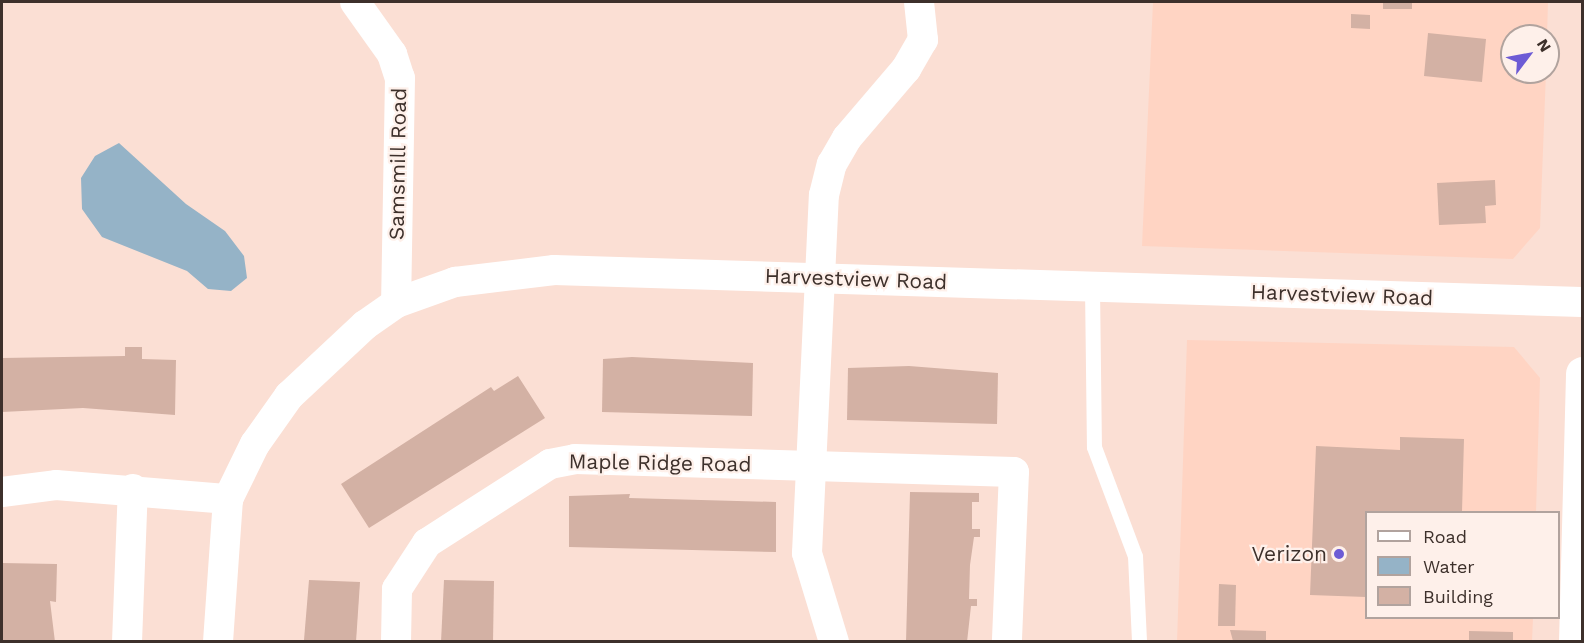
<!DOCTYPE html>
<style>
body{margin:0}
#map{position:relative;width:1584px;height:643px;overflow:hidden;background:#fbdfd4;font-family:"Work Sans",sans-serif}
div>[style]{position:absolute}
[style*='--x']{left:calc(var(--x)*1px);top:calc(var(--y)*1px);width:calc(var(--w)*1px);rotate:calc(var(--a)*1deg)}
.built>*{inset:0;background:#ffd4c3}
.water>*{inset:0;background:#95b3c7}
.building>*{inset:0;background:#d3b1a4}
.lane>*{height:15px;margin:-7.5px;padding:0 7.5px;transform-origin:7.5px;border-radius:7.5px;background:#fff}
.street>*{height:30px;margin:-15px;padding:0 15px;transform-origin:15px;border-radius:15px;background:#fff}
.primary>*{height:33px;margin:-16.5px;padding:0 16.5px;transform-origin:16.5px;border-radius:16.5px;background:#fff}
.dots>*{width:16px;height:16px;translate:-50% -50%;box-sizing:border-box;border:3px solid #fef0ea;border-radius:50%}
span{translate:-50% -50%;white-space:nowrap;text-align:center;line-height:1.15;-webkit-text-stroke:4.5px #fef0ea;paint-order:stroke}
.street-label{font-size:21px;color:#3d302b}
.poi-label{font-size:21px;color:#3d302b}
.right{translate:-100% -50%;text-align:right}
.frame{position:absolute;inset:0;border:3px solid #3d302b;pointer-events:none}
.legend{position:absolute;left:1365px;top:511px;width:195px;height:108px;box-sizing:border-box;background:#fef0ea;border:2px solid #b1a39e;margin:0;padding:8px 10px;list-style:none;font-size:18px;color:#3d302b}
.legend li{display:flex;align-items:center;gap:12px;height:30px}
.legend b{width:30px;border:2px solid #b1a39e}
.north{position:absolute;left:1500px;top:24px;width:60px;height:60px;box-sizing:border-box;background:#fef0ea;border:2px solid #b1a39e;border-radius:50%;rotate:58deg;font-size:16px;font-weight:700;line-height:24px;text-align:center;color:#3d302b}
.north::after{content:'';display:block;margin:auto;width:21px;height:27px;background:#6d5bd5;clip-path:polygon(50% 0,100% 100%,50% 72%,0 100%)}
</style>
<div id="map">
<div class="built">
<i style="clip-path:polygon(1153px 2px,1548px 2px,1547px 36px,1512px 36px,1512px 72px,1546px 72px,1540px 228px,1513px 259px,1142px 246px)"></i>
<i style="clip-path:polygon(1187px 340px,1514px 347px,1540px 378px,1536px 512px,1366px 512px,1366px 618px,1533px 618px,1532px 641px,1177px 642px)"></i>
</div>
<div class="water">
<i style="clip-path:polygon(119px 143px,186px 204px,225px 231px,244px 256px,247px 278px,231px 291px,208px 289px,187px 271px,102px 237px,82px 209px,81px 178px,95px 156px)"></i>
</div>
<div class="building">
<i style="clip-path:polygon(1383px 2px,1412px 2px,1412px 9px,1383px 9px)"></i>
<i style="clip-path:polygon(1351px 14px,1370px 15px,1370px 29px,1351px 28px)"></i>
<i style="clip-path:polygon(1428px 33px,1486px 39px,1482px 82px,1424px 76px)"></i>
<i style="clip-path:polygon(1495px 180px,1496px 205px,1485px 206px,1486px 223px,1439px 225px,1437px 183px)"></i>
<i style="clip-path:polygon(125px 347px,142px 347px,142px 359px,176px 360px,175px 415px,83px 408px,2px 412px,2px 358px,125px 356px)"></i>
<i style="clip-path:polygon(632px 357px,753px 363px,752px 416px,602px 412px,603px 359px)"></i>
<i style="clip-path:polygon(909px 366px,998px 373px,997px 424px,847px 420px,848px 368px)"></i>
<i style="clip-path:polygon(518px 376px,545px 418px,369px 528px,341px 484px,491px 387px,494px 391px)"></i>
<i style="clip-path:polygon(1400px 437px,1464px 439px,1462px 512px,1366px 512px,1366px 597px,1310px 595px,1316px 446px,1400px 450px)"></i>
<i style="clip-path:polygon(910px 492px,979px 493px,979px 502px,972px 502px,972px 529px,980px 529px,980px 537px,974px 537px,970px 565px,969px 599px,977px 599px,977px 606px,971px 606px,967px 642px,906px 642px)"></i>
<i style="clip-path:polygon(630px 494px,629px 498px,776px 502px,776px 552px,569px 547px,569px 496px)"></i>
<i style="clip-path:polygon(2px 563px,57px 564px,56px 602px,50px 601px,55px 642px,2px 642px)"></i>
<i style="clip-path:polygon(309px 580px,360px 582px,356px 642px,304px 640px)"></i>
<i style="clip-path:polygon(444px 580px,494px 581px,493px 642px,441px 642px)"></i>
<i style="clip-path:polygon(1219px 584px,1236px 585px,1235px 626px,1218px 626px)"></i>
<i style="clip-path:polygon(1230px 630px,1266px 631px,1266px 642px,1233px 641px)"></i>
<i style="clip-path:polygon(1469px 631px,1513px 632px,1513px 642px,1469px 642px)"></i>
</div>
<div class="lane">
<i style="--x:1092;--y:287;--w:160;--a:89.3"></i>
<i style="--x:1094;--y:447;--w:116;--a:69.4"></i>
<i style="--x:1135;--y:556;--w:86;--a:87.3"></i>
</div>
<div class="street">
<i style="--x:355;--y:2;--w:64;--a:54.6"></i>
<i style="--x:392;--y:54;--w:25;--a:72"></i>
<i style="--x:400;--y:78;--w:225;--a:91"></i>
<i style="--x:2;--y:492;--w:54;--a:-7.4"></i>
<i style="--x:56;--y:485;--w:173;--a:4.7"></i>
<i style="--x:127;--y:642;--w:153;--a:-87.8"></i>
<i style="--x:218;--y:642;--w:143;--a:-86"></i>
<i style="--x:228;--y:499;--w:61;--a:-63.9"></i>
<i style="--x:255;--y:444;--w:59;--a:-54.7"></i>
<i style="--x:289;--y:396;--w:104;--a:-43.1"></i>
<i style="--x:365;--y:325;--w:38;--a:-35"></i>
<i style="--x:396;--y:303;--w:63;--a:-19.6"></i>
<i style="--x:455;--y:282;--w:100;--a:-6.9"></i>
<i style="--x:554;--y:270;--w:1028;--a:1.78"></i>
<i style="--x:396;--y:642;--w:53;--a:-88.9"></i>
<i style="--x:397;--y:589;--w:55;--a:-56.9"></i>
<i style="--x:427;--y:543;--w:146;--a:-32.7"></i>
<i style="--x:550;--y:464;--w:25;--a:-11"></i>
<i style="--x:575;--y:459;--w:439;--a:1.7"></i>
<i style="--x:1014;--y:472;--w:170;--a:92.4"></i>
<i style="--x:834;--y:642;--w:93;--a:-106.9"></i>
<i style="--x:807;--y:553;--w:358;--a:-87.3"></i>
<i style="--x:824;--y:195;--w:32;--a:-76"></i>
<i style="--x:832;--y:164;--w:30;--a:-60"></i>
<i style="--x:847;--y:138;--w:91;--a:-49.5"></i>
<i style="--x:906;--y:69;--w:34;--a:-60"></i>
<i style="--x:923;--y:40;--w:38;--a:-96"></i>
</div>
<div class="primary">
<i style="--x:1575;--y:642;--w:269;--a:-88.5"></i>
</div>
<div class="dots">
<i style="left:1339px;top:554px;background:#6d5bd5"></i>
</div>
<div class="street-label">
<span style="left:398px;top:164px;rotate:-89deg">Samsmill Road</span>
<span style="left:856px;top:279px;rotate:2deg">Harvestview Road</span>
<span style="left:1342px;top:295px;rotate:2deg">Harvestview Road</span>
<span style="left:660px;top:463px;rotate:1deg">Maple Ridge Road</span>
</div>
<div class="poi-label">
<span class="right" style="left:1327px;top:554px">Verizon</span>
</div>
<div class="frame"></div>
<ul class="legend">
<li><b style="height:8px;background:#fff"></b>Road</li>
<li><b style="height:16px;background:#95b3c7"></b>Water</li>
<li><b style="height:16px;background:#d3b1a4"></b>Building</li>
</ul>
<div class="north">N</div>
</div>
